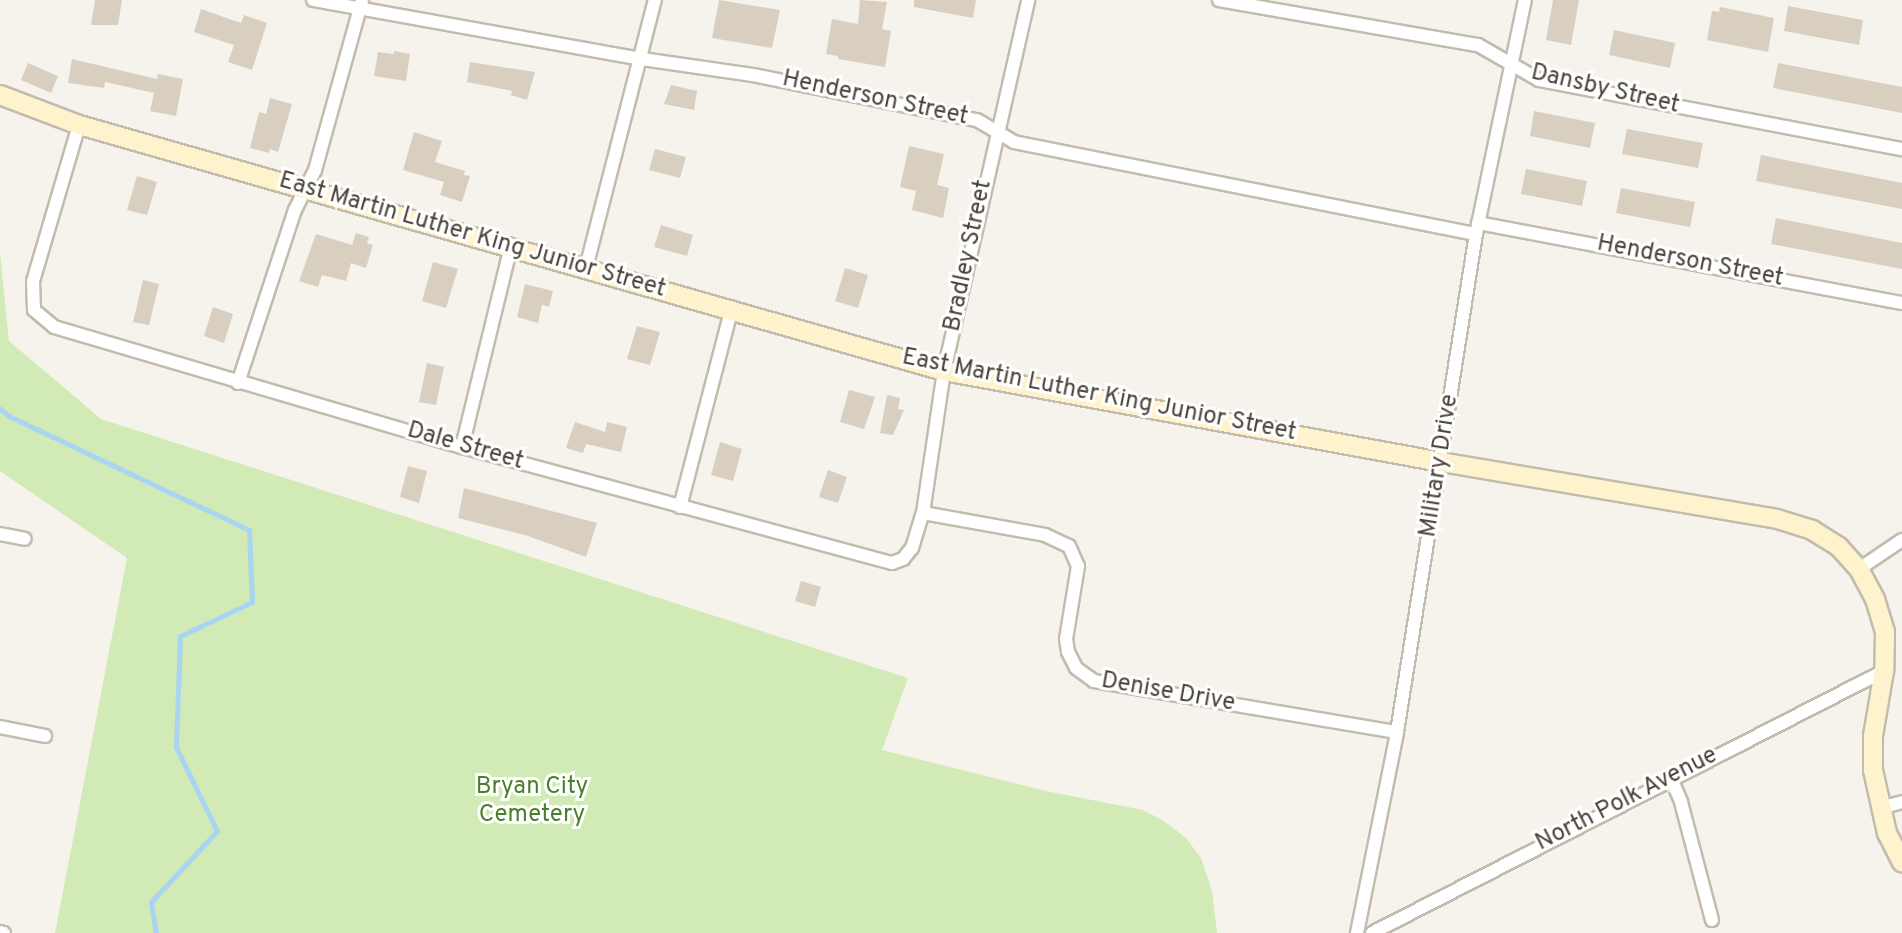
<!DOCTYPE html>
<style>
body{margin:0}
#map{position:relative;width:1902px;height:933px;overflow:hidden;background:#f6f3ec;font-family:Overpass,sans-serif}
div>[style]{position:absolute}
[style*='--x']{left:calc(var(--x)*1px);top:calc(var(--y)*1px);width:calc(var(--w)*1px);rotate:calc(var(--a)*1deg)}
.green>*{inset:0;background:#d2eab5}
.stream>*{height:5px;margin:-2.5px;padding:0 2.5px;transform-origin:2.5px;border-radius:2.5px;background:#a9d4f2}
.building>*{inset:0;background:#d8cfc1}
.roads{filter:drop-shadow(2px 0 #c2bbae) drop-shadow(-2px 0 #c2bbae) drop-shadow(0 2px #c2bbae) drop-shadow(0 -2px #c2bbae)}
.street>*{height:12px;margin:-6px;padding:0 6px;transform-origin:6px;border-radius:6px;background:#fff}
.secondary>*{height:18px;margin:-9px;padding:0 9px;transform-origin:9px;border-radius:9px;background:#fff3cd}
span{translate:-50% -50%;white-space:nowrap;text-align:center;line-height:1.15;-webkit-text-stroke:6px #fff;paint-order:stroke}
.street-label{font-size:24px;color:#4b4439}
.park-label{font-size:24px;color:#4a7f2a}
</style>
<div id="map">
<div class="green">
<i style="clip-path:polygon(0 254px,9px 341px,101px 419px,908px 678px,882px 750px,1046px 791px,1143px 810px,1164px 821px,1186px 838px,1201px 858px,1212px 891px,1217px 933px,55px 933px,127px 558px,0 471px)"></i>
</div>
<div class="stream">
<i style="--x:0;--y:409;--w:11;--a:38"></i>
<i style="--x:9;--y:416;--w:266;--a:25.4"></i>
<i style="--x:249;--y:530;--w:72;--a:87.6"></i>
<i style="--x:252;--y:602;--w:80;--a:154.7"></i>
<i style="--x:180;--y:636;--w:111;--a:92.1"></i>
<i style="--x:176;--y:747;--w:93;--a:64"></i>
<i style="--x:217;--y:831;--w:97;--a:132.9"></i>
<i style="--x:151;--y:902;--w:31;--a:81"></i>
</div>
<div class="building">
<i style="clip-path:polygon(95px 0,122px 0,118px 25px,91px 25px)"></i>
<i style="clip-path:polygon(719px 0,780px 10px,772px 48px,712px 38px)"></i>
<i style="clip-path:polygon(860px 0,887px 2px,882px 29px,891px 31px,885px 67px,838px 59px,838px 56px,826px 54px,832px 19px,858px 24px)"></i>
<i style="clip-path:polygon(914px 0,976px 0,973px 18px,914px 7px)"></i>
<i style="clip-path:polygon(1553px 0,1579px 0,1571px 45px,1546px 40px)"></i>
<i style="clip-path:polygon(1788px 6px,1863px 20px,1859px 45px,1784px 31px)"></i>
<i style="clip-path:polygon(1720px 7px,1774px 18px,1768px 52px,1707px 40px,1712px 11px,1719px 12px)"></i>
<i style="clip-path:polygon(201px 9px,241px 23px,244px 15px,267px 23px,252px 70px,228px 62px,234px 45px,194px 32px)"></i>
<i style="clip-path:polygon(1614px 30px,1675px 43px,1670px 68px,1609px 55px)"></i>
<i style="clip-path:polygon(394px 51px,410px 54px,406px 81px,374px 76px,378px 52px,394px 54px)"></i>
<i style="clip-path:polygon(72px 59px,157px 79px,158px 74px,183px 79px,176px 116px,150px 111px,154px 93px,105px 82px,104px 88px,68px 83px)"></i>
<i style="clip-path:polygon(470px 62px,535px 72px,527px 100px,511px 95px,512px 91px,467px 82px)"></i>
<i style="clip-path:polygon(28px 63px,58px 76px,51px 93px,21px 80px)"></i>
<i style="clip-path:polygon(1778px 63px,1902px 87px,1902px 113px,1773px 88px)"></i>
<i style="clip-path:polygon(671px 85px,697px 91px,694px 110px,664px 104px)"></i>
<i style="clip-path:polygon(270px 98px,292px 104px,278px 152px,270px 149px,269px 153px,250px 148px,259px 112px,266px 114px)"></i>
<i style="clip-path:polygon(1534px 111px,1595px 123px,1590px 148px,1530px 136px)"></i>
<i style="clip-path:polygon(1627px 129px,1703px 143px,1698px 168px,1622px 154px)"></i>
<i style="clip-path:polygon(414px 132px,442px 141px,435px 162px,465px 171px,464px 175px,470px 176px,462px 202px,440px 195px,444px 182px,403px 170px)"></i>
<i style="clip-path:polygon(909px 146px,944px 154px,937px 185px,949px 188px,943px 218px,912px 210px,916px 191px,900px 187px)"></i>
<i style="clip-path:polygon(655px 149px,686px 157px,680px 178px,649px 170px)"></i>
<i style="clip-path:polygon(1761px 155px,1902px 183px,1902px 209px,1756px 181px)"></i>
<i style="clip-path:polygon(1526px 169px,1587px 181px,1582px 206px,1521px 194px)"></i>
<i style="clip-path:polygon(137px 176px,157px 182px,147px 215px,127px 210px)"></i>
<i style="clip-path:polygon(1621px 188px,1695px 202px,1690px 227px,1616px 213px)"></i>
<i style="clip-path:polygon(1776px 218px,1902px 243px,1902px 269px,1771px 244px)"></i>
<i style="clip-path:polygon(661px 225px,693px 235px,687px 256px,654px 247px)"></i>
<i style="clip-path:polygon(356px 233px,369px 237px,367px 243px,373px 245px,366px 268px,351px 263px,346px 281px,322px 275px,318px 287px,299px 281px,316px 234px,352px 245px)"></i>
<i style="clip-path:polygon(433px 262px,458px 269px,446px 308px,422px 301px)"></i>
<i style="clip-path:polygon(845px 268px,868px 275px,858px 308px,835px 301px)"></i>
<i style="clip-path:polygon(143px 280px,159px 284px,149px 325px,133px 322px)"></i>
<i style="clip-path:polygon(525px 284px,553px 291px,549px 307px,542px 305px,538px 323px,517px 317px)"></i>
<i style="clip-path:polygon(213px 307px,233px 314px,224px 343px,204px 336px)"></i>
<i style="clip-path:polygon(637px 326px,660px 332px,650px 365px,627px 359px)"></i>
<i style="clip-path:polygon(427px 363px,444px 367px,436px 405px,419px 402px)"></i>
<i style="clip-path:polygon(849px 390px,875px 397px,864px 429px,840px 422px)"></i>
<i style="clip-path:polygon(887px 395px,900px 398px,898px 409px,904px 410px,893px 435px,880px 433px)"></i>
<i style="clip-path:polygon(575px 422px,605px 432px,607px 422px,627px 427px,621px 452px,586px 444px,583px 453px,566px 448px)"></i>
<i style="clip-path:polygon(720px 442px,742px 449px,733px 481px,711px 475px)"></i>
<i style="clip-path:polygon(408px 466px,427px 471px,419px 503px,400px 497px)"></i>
<i style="clip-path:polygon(828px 470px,847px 477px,838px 503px,819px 497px)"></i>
<i style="clip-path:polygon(464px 488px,597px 523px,586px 557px,525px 535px,458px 518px)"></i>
<i style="clip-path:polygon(801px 581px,821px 587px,815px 607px,795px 601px)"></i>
</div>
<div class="roads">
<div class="street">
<i style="--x:313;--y:0;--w:334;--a:10.2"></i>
<i style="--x:642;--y:59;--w:112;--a:8.2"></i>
<i style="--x:753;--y:75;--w:228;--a:11.4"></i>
<i style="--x:977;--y:120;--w:43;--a:30.7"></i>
<i style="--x:1014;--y:142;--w:471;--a:11.3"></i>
<i style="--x:1219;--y:0;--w:263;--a:9.9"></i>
<i style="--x:1478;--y:45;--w:70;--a:29.8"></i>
<i style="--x:1539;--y:80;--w:369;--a:10.8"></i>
<i style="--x:79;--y:125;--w:163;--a:106.4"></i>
<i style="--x:33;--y:281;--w:29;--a:88"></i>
<i style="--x:34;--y:310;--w:26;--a:40"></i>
<i style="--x:54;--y:327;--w:425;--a:16.4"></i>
<i style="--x:462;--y:447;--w:445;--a:15.1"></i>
<i style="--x:892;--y:563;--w:12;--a:-20"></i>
<i style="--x:903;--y:559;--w:14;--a:-51"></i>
<i style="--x:912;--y:548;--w:37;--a:-73"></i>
<i style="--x:923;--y:513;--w:144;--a:-81.6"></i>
<i style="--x:944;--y:371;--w:380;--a:-77.2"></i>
<i style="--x:1478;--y:223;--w:431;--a:10.7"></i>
<i style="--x:586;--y:268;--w:277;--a:-75.6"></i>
<i style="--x:238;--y:383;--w:182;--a:-71.8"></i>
<i style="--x:295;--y:210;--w:45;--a:-63.4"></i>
<i style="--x:315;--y:170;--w:176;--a:-74.5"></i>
<i style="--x:462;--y:447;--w:207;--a:-76.3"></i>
<i style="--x:680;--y:507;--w:206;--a:-75.4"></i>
<i style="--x:923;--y:513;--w:124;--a:10.2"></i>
<i style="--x:1045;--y:535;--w:26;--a:25"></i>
<i style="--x:1069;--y:546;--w:22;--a:66"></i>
<i style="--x:1078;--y:566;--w:74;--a:99.3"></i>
<i style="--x:1066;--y:639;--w:13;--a:81"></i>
<i style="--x:1068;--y:652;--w:18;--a:63"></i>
<i style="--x:1076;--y:668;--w:22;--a:36"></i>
<i style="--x:1094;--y:681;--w:307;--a:9.6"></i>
<i style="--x:0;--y:534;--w:25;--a:11"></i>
<i style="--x:1859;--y:569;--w:52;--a:-34"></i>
<i style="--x:0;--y:727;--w:46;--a:11.3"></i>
<i style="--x:1671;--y:778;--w:26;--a:67"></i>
<i style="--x:1681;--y:802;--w:122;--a:75.3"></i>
<i style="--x:1880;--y:808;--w:23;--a:-15"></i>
<i style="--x:0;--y:932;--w:4;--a:14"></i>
<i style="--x:1357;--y:933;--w:205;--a:-78.7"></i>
<i style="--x:1397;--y:732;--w:504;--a:-80.99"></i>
<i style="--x:1476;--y:234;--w:239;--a:-78.2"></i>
<i style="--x:1372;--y:933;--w:575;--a:-27.1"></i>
</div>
<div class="secondary">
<i style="--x:0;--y:95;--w:85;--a:20.8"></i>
<i style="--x:79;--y:125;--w:899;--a:15.88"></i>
<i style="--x:944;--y:371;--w:505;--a:10.38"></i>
<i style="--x:1441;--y:462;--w:341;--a:9.6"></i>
<i style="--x:1777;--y:519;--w:37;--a:17"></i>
<i style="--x:1812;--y:530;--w:32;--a:32"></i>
<i style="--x:1839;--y:547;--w:30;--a:48"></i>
<i style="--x:1859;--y:569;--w:34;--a:62"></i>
<i style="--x:1875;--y:599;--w:34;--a:73"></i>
<i style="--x:1885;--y:632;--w:39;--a:91"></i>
<i style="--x:1884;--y:671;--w:66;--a:99.6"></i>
<i style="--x:1873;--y:736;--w:34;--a:90"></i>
<i style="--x:1873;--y:770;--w:65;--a:77.5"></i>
<i style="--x:1887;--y:833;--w:33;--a:63"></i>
</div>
</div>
<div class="street-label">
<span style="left:1605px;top:90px;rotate:13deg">Dansby Street</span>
<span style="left:875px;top:99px;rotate:12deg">Henderson Street</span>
<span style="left:472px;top:236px;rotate:16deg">East Martin Luther King Junior Street</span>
<span style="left:969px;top:256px;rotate:-78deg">Bradley Street</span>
<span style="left:1690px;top:262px;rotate:11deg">Henderson Street</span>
<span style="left:1099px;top:396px;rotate:11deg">East Martin Luther King Junior Street</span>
<span style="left:465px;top:447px;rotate:16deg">Dale Street</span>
<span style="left:1440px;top:466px;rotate:-81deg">Military Drive</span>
<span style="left:1168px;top:693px;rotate:10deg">Denise Drive</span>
<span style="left:1627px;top:800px;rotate:-27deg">North Polk Avenue</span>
</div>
<div class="park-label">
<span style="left:532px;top:802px">Bryan City<br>Cemetery</span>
</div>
</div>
